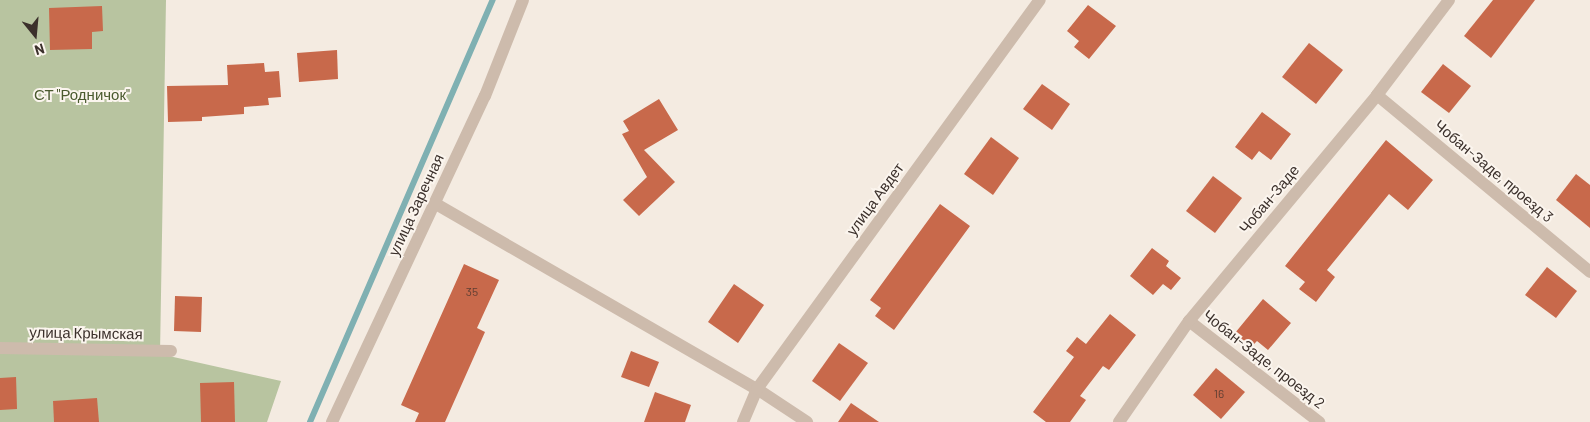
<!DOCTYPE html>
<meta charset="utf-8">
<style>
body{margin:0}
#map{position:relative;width:1590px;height:422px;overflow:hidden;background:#f4ebe1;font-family:Barlow,sans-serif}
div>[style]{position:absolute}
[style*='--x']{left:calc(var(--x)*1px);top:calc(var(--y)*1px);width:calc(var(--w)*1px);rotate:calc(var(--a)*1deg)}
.green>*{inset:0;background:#b8c4a0}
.stream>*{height:6px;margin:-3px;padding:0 3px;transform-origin:3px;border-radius:3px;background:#7fb0b2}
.building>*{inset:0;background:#c8694b}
.minor>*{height:12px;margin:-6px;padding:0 6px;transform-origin:6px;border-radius:6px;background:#cdbbac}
.tertiary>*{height:12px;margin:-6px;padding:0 6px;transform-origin:6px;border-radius:6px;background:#cdbbac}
span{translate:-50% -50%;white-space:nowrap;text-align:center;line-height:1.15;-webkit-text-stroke:4px #fbf5ee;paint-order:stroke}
.number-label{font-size:12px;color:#5e3e33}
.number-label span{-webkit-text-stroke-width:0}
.park-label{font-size:15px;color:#4a5a2e}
.street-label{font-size:15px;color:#3b302b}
.north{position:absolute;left:10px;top:10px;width:50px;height:50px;-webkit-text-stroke:4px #fbf5ee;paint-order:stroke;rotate:163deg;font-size:14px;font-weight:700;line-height:20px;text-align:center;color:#3b302b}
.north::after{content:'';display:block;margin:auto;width:18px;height:22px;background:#3b302b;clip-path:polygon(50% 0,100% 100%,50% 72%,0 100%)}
</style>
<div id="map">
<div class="green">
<i style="clip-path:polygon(0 0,166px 0,160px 354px,281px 381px,267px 422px,0 422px)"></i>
</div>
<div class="stream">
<i style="--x:310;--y:422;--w:460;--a:-66.6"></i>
</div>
<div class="building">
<i style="clip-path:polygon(1493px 0,1535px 0,1491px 58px,1464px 36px)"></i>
<i style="clip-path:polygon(1088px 5px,1116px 26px,1089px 59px,1074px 47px,1079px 41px,1067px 31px)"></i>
<i style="clip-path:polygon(102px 6px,103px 31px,92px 32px,92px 49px,50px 50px,49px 8px)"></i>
<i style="clip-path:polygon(1309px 43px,1343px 70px,1316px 104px,1282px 77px)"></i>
<i style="clip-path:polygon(337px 50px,338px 79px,299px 82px,297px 53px)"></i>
<i style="clip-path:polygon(264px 63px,265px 72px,279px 71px,281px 97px,268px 98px,269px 105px,244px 107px,244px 114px,202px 117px,202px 121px,168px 122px,167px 86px,228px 85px,227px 65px)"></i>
<i style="clip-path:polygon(1443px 64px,1471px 86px,1449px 113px,1421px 92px)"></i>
<i style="clip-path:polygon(1042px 84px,1070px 104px,1052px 130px,1023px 109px)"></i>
<i style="clip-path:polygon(659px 99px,678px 130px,644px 150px,675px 182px,639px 216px,623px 200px,647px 177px,622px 134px,629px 131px,623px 121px)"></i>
<i style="clip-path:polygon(1262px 112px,1291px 134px,1271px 160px,1259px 151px,1252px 160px,1235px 147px)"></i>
<i style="clip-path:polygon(991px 137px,1019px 158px,993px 195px,964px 174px)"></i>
<i style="clip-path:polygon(1386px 140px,1433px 180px,1408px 210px,1389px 194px,1327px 270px,1335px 277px,1316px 302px,1299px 289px,1305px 282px,1285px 266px)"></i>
<i style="clip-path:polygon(1576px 174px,1590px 185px,1590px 228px,1556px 200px)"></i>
<i style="clip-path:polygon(1213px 176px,1242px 198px,1215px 233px,1186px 211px)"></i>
<i style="clip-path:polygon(940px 204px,970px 226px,894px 330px,875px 316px,881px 308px,870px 300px)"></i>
<i style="clip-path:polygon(1152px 248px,1169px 261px,1166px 266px,1181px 278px,1171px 290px,1163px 284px,1153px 295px,1130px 276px)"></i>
<i style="clip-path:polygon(464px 264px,499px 280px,477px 328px,485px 332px,445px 422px,415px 422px,419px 413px,401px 405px)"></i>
<i style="clip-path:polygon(1547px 267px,1577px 291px,1556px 318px,1525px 295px)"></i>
<i style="clip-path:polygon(734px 284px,764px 305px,738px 343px,708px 322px)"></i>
<i style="clip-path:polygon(175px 296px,202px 297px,201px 332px,174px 331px)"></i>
<i style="clip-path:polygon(1263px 299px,1291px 323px,1268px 350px,1257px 341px,1251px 347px,1235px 333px)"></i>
<i style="clip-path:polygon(1110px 314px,1136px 335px,1109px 370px,1103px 366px,1080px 396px,1086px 400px,1070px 422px,1046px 422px,1033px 412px,1074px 357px,1066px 351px,1077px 337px,1086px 344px)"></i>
<i style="clip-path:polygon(839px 343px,868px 363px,840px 401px,812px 381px)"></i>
<i style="clip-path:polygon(631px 351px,659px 362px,649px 387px,621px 377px)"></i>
<i style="clip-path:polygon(1216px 368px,1245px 392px,1221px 419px,1193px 395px)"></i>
<i style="clip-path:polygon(16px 377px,17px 409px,0 410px,0 378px)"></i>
<i style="clip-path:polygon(234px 382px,235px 422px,201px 422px,200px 383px)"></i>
<i style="clip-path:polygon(655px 392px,691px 405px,685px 422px,644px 422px)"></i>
<i style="clip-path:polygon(97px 398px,99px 422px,54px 422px,53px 401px)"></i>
<i style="clip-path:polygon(851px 403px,879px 422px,838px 422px)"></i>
</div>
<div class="minor">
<i style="--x:1377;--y:95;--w:277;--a:39.7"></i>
<i style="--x:436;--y:204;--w:370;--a:30"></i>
<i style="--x:757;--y:389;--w:60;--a:33.4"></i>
<i style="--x:1189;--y:321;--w:165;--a:37.8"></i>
<i style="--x:0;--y:348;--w:171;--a:1"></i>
<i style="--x:743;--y:422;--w:36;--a:-67"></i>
<i style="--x:757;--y:389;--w:481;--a:-54"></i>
<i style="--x:1119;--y:422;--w:123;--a:-55.3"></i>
<i style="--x:1189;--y:321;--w:294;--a:-50.2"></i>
<i style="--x:1377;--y:95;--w:119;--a:-52.8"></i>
</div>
<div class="tertiary">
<i style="--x:332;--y:422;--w:360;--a:-64.9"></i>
<i style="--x:485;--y:96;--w:103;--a:-68.4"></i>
</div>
<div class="number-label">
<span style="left:472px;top:292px">35</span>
<span style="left:1219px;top:394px">16</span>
</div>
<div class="park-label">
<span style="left:82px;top:95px">СТ "Родничок"</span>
</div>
<div class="street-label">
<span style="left:1494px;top:171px;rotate:40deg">Чобан-Заде, проезд 3</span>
<span style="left:875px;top:199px;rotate:-54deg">улица Авдет</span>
<span style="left:1269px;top:199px;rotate:-50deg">Чобан-Заде</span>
<span style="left:416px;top:205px;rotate:-65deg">улица Заречная</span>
<span style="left:86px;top:333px;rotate:1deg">улица Крымская</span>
<span style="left:1264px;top:359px;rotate:38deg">Чобан-Заде, проезд 2</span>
</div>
<div class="north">N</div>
</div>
